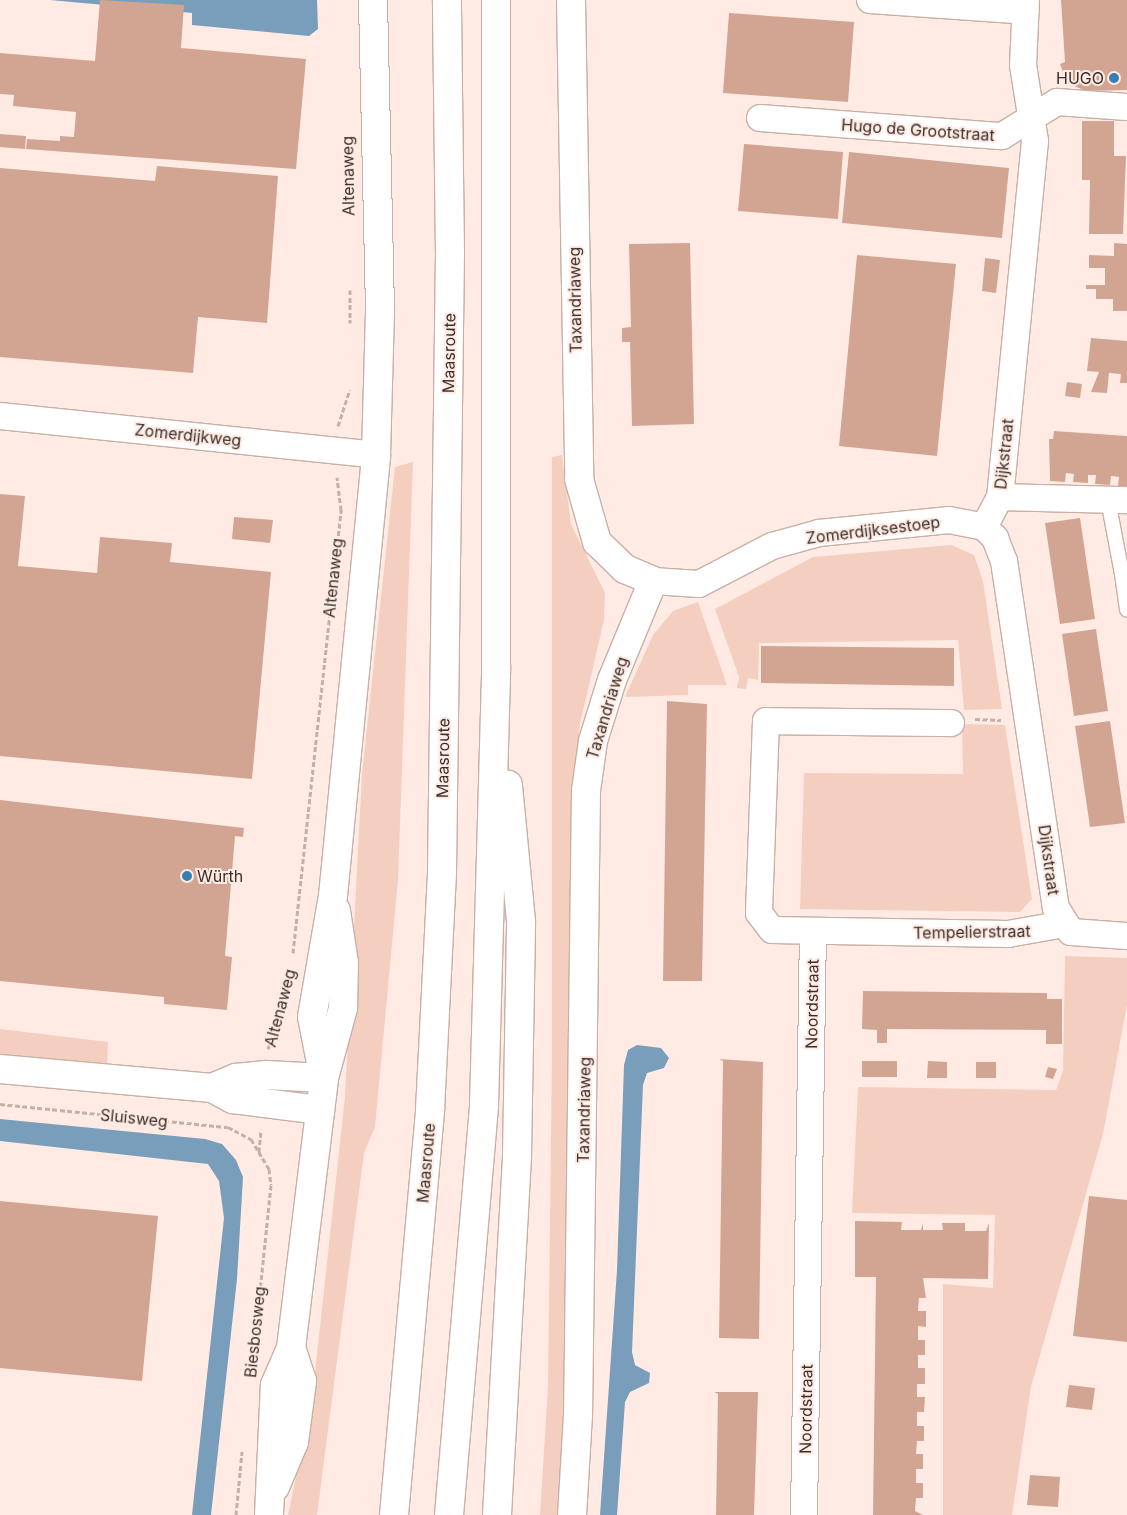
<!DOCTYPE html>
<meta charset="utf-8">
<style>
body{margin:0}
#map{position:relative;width:1127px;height:1515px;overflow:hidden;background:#ffebe3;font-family:Inter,sans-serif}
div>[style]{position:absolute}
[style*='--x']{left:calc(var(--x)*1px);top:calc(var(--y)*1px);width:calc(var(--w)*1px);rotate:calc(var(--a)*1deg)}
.green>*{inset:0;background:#f4cfbf}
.water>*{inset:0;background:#799ebb}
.building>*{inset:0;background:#d2a592}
.path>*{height:3px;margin-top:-1.5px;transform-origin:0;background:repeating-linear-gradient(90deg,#c2b1aa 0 5px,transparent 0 7.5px)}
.roads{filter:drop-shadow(1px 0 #c7b0a6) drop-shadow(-1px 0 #c7b0a6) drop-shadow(0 1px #c7b0a6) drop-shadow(0 -1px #c7b0a6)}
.service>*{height:14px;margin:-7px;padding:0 7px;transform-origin:7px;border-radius:7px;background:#fff}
.minor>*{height:26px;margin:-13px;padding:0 13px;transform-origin:13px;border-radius:13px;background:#fff}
.tertiary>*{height:28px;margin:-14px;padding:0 14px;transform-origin:14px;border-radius:14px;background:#fff}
.secondary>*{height:28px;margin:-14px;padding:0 14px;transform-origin:14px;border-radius:14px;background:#fff}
.motorway>*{height:28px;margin:-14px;padding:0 14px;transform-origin:14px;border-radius:14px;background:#fff}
.dots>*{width:14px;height:14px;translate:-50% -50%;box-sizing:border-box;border:2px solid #ffebe3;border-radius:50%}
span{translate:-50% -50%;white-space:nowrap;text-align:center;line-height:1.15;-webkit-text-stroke:4px #ffebe3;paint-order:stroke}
.poi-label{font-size:16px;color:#382f2b}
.right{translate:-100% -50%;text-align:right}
.left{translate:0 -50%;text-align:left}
.street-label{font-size:16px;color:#382f2b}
</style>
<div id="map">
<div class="green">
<i style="clip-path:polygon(562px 455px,571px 524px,605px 593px,604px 620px,580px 724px,571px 798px,571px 1113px,563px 1425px,557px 1515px,540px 1515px,548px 1386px,552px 1057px,552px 457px)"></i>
<i style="clip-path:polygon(413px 462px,398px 880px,375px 1127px,364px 1153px,317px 1515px,288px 1515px,312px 1400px,345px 1097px,362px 774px,395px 467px)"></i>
<i style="clip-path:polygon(951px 545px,974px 555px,983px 581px,1002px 709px,964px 710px,958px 640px,759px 643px,758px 680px,748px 678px,746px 689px,737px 688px,739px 677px,715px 609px,813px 557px)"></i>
<i style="clip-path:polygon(698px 602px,727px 685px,688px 685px,688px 695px,625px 697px,653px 635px,673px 611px)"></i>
<i style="clip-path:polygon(962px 724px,1005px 725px,1032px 899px,1020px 912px,800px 909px,804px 773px,963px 774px)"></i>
<i style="clip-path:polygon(1065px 956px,1127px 958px,1127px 1005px,1103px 1134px,1031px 1387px,1012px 1515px,943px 1515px,943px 1284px,993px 1288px,995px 1215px,852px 1213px,858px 1087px,1056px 1090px,1063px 1071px)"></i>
<i style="clip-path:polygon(0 1029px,108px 1042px,107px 1066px,0 1056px)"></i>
</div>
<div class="water">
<i style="clip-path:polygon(50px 0,317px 0,318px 29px,309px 36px,192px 25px,192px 13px)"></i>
<i style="clip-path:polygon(637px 1045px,661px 1048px,669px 1058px,664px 1068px,647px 1073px,643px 1085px,632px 1352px,635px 1365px,650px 1373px,649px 1383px,630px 1392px,625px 1402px,617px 1515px,600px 1515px,617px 1270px,624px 1065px,628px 1050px)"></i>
<i style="clip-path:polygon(0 1119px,205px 1139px,222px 1144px,236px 1160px,243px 1177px,237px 1279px,211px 1515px,192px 1515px,224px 1218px,219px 1181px,208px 1164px,0 1141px)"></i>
</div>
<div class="building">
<i style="clip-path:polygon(100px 0,184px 5px,181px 48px,306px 59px,296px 169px,26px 149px,27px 139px,60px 141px,60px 136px,74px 137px,76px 112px,13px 106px,14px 95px,0 94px,0 53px,95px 61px)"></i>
<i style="clip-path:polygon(1061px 0,1127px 0,1127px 90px,1086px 91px,1067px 83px,1060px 64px,1065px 62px)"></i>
<i style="clip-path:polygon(729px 13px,854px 22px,848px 102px,723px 93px)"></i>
<i style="clip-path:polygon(1082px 121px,1114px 121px,1114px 156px,1126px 156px,1123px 234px,1089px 234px,1090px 180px,1082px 180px)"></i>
<i style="clip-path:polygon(0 134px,26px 136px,25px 149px,0 147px)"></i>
<i style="clip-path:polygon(744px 144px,843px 152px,838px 219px,738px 211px)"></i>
<i style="clip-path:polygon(849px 152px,1009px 168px,1002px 238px,842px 223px)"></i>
<i style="clip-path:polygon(157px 166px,278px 176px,267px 323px,198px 317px,193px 373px,0 357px,0 168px,155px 181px)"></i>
<i style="clip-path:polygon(690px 243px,694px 424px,632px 426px,630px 342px,622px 342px,622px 328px,631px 327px,629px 244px)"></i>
<i style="clip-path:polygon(1114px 243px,1127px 244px,1127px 311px,1113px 311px,1113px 299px,1096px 299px,1096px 289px,1086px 289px,1086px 285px,1105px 285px,1105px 268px,1089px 268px,1089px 255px,1114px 256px)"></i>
<i style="clip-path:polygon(857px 255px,956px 264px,937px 456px,839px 446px)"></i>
<i style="clip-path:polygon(985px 258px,1000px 260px,996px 293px,982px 291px)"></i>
<i style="clip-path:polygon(1091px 338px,1127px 341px,1127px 383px,1120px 383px,1121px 374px,1109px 373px,1107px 393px,1091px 392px,1099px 372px,1087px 371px)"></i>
<i style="clip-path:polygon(1067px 382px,1082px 384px,1080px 398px,1065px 396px)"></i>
<i style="clip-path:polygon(1054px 431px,1127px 436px,1127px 486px,1118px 486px,1119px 477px,1111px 476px,1110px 485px,1095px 484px,1096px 475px,1088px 475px,1088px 483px,1073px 482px,1074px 474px,1066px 473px,1065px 482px,1050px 481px,1049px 439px,1053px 439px)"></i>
<i style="clip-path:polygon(0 494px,25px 496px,18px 566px,97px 573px,100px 537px,172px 543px,170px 562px,271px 572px,252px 779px,0 756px)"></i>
<i style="clip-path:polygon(234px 517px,273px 520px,270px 543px,232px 539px)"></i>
<i style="clip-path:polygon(1080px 518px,1095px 619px,1060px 624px,1045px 523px)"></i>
<i style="clip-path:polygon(1096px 629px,1108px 711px,1074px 716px,1062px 634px)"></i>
<i style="clip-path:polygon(761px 646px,954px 648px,954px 686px,761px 683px)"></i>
<i style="clip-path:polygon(667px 701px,707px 704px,702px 981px,663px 981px)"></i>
<i style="clip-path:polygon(1110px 721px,1125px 823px,1090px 827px,1075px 726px)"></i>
<i style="clip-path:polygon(0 800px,244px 828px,243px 837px,235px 836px,225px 956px,232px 957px,227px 1010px,164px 1004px,164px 997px,0 981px)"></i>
<i style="clip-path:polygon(863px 991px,1047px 993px,1047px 999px,1062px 999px,1062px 1044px,1046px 1044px,1046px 1030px,887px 1029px,887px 1043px,877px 1043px,877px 1030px,862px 1029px)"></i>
<i style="clip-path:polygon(719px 1059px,763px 1062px,759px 1339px,719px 1338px,723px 1061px)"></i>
<i style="clip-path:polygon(862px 1061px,897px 1061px,897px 1077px,862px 1077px)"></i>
<i style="clip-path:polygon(928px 1061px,947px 1062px,947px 1078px,927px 1078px)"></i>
<i style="clip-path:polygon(976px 1062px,996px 1062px,996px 1078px,976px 1078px)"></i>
<i style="clip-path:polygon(1048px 1067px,1057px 1069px,1053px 1079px,1045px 1077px)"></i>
<i style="clip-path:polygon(1089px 1196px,1127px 1200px,1127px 1342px,1073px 1336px)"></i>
<i style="clip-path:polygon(0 1201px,158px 1216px,142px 1381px,0 1368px)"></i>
<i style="clip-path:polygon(855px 1221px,902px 1222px,901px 1230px,921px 1230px,923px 1223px,923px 1230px,943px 1230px,942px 1223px,965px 1223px,965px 1231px,986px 1231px,989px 1223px,988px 1279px,923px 1278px,926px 1298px,919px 1298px,918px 1311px,926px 1311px,926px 1327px,918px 1326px,918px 1340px,925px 1340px,925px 1355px,918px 1355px,918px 1368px,925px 1368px,925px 1384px,917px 1384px,917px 1397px,925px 1397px,924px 1412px,917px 1412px,917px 1426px,924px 1426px,924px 1441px,917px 1441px,916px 1454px,923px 1454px,923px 1469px,916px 1469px,916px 1483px,923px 1483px,923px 1498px,916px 1498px,915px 1511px,923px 1515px,873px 1515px,876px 1277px,855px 1277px)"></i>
<i style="clip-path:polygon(1069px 1385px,1095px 1388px,1092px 1410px,1066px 1407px)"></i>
<i style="clip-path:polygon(714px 1392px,758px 1392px,754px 1515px,716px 1515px,718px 1394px)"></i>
<i style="clip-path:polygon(1030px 1475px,1060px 1477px,1058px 1507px,1027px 1505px)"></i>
</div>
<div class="path">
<i style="--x:350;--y:290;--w:33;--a:90"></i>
<i style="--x:338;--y:426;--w:38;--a:-72"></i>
<i style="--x:975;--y:719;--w:26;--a:2"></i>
<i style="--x:293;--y:953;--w:446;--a:-83.8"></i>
<i style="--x:341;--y:510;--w:33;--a:-97"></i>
<i style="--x:268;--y:1049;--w:56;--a:-71.2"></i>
<i style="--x:0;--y:1104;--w:229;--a:5.8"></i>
<i style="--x:228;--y:1127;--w:26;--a:28"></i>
<i style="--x:251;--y:1139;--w:35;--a:59"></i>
<i style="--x:269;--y:1169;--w:16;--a:83"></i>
<i style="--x:271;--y:1185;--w:184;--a:95.9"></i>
<i style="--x:259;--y:1152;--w:22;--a:-85"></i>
<i style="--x:236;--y:1515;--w:64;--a:-84.6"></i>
</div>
<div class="roads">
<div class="service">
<i style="--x:1108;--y:500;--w:75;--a:79.3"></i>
<i style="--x:1122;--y:574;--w:7;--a:45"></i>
<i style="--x:1122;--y:574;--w:36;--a:82"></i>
</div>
<div class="minor">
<i style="--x:870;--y:0;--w:156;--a:4"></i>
<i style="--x:1026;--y:0;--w:65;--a:92.6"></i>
<i style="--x:1023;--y:65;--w:77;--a:81"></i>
<i style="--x:1035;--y:141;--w:358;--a:95.6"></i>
<i style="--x:1000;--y:497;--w:34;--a:118"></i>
<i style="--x:984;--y:527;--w:16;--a:45"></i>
<i style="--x:995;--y:538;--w:25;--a:69"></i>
<i style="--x:1004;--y:561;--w:351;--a:81.5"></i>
<i style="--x:1056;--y:908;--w:28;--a:58"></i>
<i style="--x:1071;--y:932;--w:56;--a:4.1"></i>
<i style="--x:760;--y:118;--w:243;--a:4.3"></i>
<i style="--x:1002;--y:136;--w:65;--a:-31.7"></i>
<i style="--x:1057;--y:102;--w:70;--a:4.1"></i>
<i style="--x:0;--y:416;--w:378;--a:5.9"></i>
<i style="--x:1000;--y:497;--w:127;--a:1.4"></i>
<i style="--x:653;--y:581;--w:46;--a:3.7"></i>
<i style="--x:699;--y:584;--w:82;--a:-27.5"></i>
<i style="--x:772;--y:546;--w:49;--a:-15.5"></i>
<i style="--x:819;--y:533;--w:131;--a:-5.7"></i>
<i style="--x:949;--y:520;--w:36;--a:11"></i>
<i style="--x:951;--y:723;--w:185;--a:-179.4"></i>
<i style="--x:766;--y:721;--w:192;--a:92.1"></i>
<i style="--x:759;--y:913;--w:21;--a:53"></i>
<i style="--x:772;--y:930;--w:236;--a:1"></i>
<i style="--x:1008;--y:934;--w:57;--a:-10.1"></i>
<i style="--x:804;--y:1515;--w:583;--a:-89.12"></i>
</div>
<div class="tertiary">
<i style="--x:0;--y:1069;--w:213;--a:5.1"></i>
<i style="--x:212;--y:1088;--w:24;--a:28"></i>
<i style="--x:233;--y:1099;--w:88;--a:7.2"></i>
<i style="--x:212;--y:1088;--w:26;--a:-23"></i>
<i style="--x:236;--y:1078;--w:30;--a:-6"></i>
<i style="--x:266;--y:1075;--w:58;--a:3"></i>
</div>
<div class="secondary">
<i style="--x:571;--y:0;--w:479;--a:89"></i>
<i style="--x:579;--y:479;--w:66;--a:74.1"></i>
<i style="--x:597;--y:542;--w:39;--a:44"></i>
<i style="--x:625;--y:569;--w:30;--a:23"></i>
<i style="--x:653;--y:581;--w:107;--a:112.5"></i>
<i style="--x:612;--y:680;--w:64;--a:107.3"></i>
<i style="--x:593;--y:741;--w:50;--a:98"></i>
<i style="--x:586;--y:791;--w:624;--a:90.73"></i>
<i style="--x:578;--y:1415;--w:100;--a:93.4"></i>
<i style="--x:324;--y:1078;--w:62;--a:-101.1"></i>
<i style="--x:312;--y:1017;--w:123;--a:-80.2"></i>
<i style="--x:333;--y:896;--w:443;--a:-84.4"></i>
<i style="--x:376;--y:455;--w:146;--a:-88.4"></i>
<i style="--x:380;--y:309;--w:309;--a:-91.3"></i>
<i style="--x:275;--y:1487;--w:49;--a:-67.1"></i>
<i style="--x:294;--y:1442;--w:62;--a:-82.5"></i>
<i style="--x:302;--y:1381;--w:35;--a:-108"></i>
<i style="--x:269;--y:1515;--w:130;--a:-87.4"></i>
<i style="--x:275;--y:1385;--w:40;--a:-66.6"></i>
<i style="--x:291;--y:1348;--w:272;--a:-83"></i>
<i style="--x:324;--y:1078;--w:73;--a:-74.8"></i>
<i style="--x:343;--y:1008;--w:45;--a:-88.7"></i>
<i style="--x:344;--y:963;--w:53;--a:-98.7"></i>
</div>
<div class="motorway">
<i style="--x:394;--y:1515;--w:407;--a:-84.9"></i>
<i style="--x:430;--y:1110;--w:238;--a:-87.1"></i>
<i style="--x:442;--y:872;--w:618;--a:-89.26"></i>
<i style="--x:450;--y:254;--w:254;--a:-90.7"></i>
<i style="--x:449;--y:1515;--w:411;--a:-85.1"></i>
<i style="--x:484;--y:1105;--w:439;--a:-88.4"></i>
<i style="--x:496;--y:666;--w:666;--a:-90"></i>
<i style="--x:497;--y:1515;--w:360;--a:-86.8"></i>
<i style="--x:517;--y:1156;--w:235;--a:-89"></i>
<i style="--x:521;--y:921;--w:137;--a:-95.5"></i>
</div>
</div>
<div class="dots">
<i style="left:1114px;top:78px;background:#357fb3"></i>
<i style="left:187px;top:876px;background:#357fb3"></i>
</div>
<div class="poi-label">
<span class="right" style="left:1104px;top:78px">HUGO</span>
<span class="left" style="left:197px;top:876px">Würth</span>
</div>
<div class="street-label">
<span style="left:918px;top:130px;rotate:4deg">Hugo de Grootstraat</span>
<span style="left:348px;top:176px;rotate:-91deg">Altenaweg</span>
<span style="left:575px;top:300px;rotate:-91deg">Taxandriaweg</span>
<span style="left:449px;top:353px;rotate:-89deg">Maasroute</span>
<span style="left:188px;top:435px;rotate:6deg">Zomerdijkweg</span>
<span style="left:1004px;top:454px;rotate:-84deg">Dijkstraat</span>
<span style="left:873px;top:530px;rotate:-7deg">Zomerdijksestoep</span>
<span style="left:333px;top:578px;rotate:-84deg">Altenaweg</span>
<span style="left:607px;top:708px;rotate:-73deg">Taxandriaweg</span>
<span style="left:443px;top:758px;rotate:-89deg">Maasroute</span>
<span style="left:1049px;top:860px;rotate:82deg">Dijkstraat</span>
<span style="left:972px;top:932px;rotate:-1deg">Tempelierstraat</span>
<span style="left:812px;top:1004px;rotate:-89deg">Noordstraat</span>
<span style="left:280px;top:1008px;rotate:-75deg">Altenaweg</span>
<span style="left:584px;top:1110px;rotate:-89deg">Taxandriaweg</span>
<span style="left:134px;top:1118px;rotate:6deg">Sluisweg</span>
<span style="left:426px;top:1163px;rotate:-85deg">Maasroute</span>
<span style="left:255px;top:1332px;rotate:-84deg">Biesbosweg</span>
<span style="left:806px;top:1409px;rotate:-89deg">Noordstraat</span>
</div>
</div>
